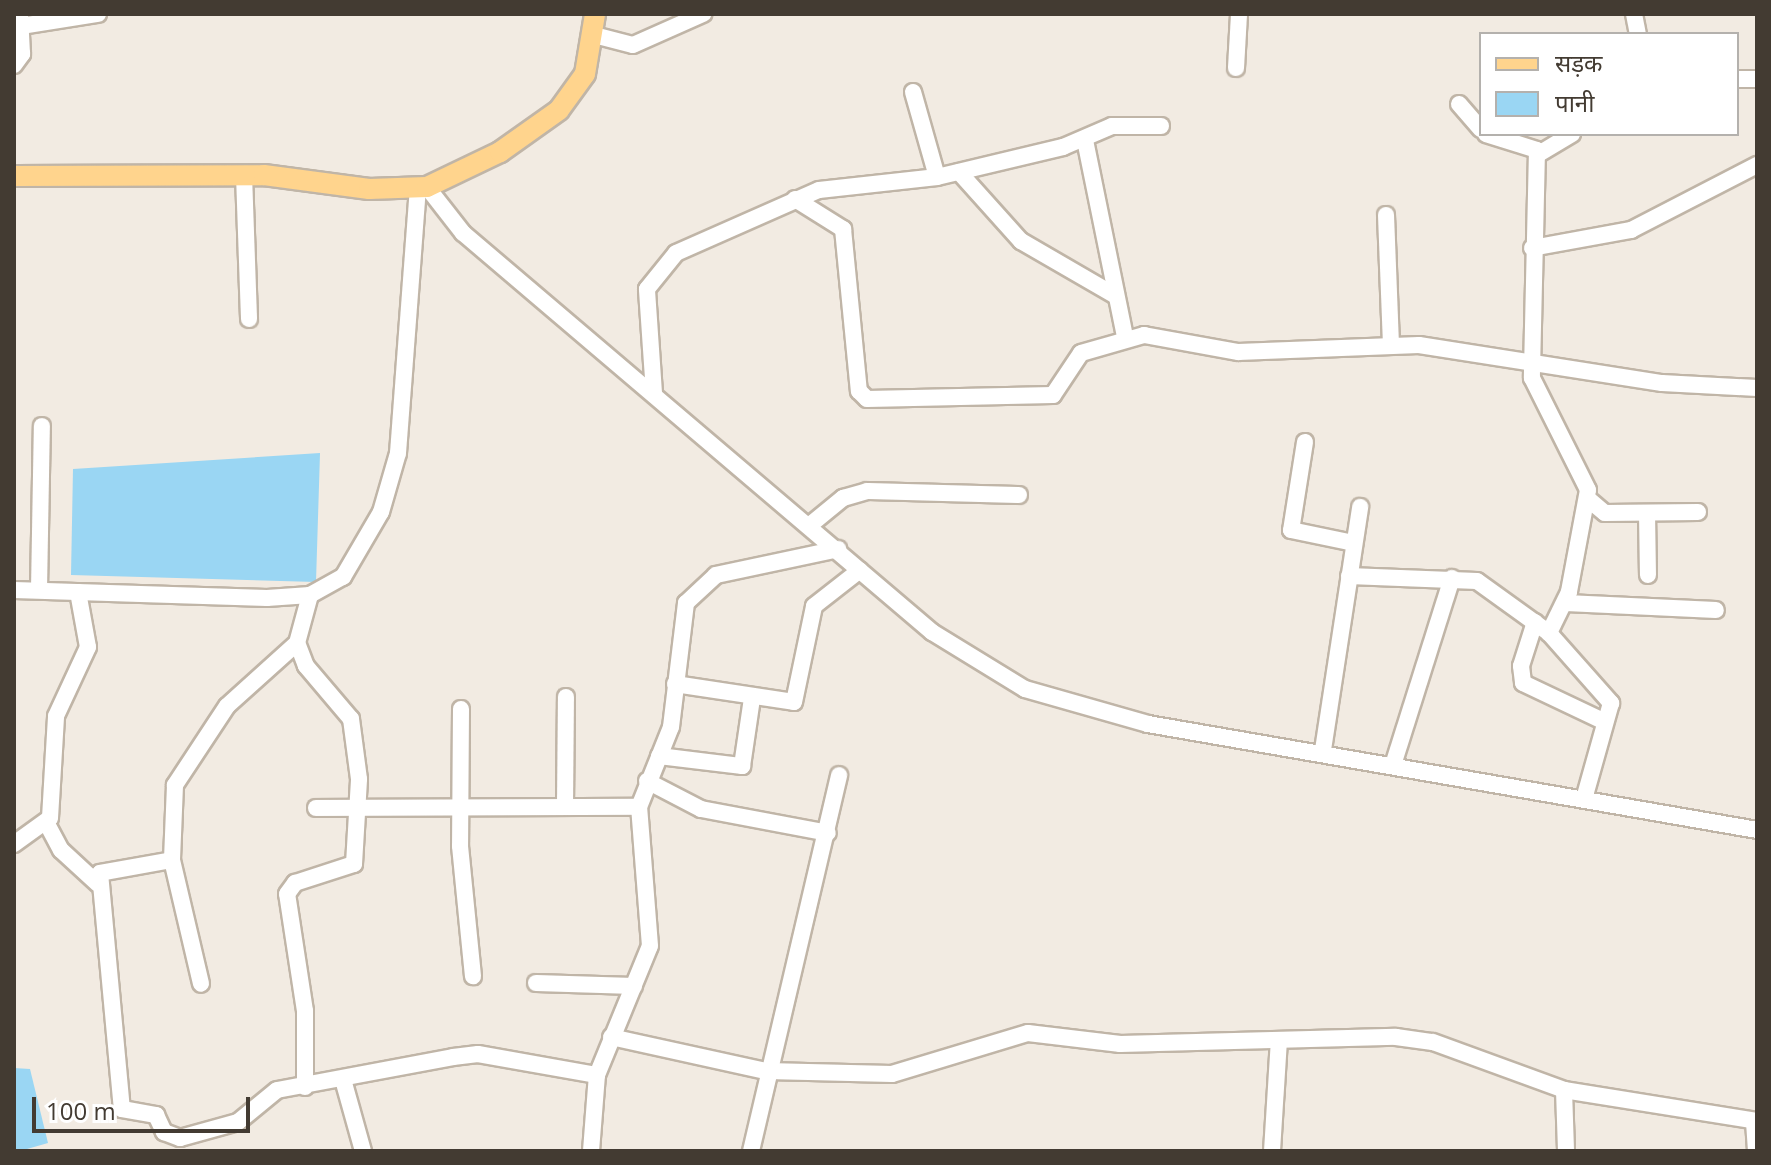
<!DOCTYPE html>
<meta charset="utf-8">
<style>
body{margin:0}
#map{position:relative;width:1771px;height:1165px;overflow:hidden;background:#f2ebe2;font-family:"Open Sans","Noto Sans Devanagari",sans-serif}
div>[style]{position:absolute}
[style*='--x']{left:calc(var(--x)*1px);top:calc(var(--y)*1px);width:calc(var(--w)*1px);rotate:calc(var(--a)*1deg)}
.water>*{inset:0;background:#9ad6f3}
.roads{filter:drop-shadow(2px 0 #c0b5a7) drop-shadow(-2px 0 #c0b5a7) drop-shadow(0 2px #c0b5a7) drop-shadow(0 -2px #c0b5a7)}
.minor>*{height:16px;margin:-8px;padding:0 8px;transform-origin:8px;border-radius:8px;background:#fff}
.major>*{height:20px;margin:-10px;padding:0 10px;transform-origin:10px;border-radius:10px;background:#ffd48d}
span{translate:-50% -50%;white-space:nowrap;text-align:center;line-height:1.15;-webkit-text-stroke:6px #fff;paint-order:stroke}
.frame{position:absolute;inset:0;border:16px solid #433b32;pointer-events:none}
.legend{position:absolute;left:1479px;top:32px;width:260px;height:104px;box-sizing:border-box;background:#fff;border:2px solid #b4b1ad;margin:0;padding:10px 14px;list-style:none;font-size:24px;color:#433b32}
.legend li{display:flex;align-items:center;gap:16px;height:40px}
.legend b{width:40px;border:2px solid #b4b1ad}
.scale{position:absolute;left:32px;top:1097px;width:218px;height:36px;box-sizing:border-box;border:4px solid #433b32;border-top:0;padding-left:10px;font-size:24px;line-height:28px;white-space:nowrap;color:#433b32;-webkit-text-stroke:6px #fff;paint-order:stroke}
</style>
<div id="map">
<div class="water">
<i style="clip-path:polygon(320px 453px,316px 582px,71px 575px,73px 469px)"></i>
<i style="clip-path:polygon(14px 1068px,30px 1069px,48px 1143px,20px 1151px,14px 1151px)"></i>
</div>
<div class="roads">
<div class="minor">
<i style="--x:1634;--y:14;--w:20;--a:79"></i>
<i style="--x:21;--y:26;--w:78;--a:-8.9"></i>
<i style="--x:594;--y:35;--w:40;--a:14.4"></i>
<i style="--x:633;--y:45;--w:77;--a:-23.9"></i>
<i style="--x:14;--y:65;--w:14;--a:-54"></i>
<i style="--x:22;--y:54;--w:40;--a:-92.9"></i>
<i style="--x:1236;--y:68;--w:54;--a:-86.8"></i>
<i style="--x:1737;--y:79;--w:20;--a:0"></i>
<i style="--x:913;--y:92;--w:88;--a:74.2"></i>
<i style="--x:1459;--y:104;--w:33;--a:49"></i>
<i style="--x:1486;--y:134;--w:53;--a:17.4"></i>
<i style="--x:1537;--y:150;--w:228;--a:91.3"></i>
<i style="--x:1532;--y:378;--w:125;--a:63.4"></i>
<i style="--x:1588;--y:490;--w:104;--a:100.6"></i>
<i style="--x:1569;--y:592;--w:46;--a:116"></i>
<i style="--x:1085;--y:140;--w:200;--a:78.5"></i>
<i style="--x:1537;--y:155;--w:41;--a:-31"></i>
<i style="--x:959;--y:172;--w:93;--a:48.1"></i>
<i style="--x:1021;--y:241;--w:108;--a:30.1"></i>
<i style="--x:244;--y:175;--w:144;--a:88"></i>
<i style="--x:427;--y:187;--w:58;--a:52"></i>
<i style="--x:463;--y:233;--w:616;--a:40.39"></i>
<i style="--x:932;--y:632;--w:109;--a:31.5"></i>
<i style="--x:1025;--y:689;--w:128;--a:15.9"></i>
<i style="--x:1148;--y:724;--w:618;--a:9.87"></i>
<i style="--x:795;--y:199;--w:57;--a:32"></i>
<i style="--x:843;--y:229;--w:163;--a:84.4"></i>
<i style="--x:859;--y:391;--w:11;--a:45"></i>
<i style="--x:867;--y:399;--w:186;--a:-1.2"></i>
<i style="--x:1053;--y:395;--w:50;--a:-56.3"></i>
<i style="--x:1081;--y:353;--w:66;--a:-15.9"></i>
<i style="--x:1144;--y:335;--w:96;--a:10.3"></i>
<i style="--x:1238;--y:352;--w:181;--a:-2.2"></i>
<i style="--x:1419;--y:345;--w:246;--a:8.9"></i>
<i style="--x:1662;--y:383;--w:95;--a:3"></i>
<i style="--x:1386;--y:215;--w:128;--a:87.8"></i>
<i style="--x:1532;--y:248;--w:101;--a:-10.3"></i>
<i style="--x:1631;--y:230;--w:142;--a:-27.3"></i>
<i style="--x:654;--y:393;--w:104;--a:-93.9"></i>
<i style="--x:647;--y:289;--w:46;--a:-51.1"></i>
<i style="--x:676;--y:253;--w:156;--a:-23.8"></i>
<i style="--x:819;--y:190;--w:119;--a:-6.3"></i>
<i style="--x:937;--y:177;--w:130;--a:-13.4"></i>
<i style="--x:1063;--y:147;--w:53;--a:-23.2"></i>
<i style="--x:1112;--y:126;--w:49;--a:0"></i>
<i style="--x:1305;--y:442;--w:89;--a:99"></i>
<i style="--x:1291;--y:530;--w:64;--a:11.7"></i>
<i style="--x:1587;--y:498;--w:23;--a:40"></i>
<i style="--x:1605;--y:513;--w:93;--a:-0.6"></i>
<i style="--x:1647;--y:513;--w:62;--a:89.1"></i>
<i style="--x:810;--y:525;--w:43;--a:-39.3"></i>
<i style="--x:843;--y:498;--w:25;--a:-16"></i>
<i style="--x:867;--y:491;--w:152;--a:1.5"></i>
<i style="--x:1349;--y:576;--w:128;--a:2.2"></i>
<i style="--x:1477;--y:581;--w:89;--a:35.8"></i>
<i style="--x:1549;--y:633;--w:94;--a:48.5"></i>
<i style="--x:1611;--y:703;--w:100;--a:105.7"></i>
<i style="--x:14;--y:590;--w:253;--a:1.8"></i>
<i style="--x:267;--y:598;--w:43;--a:-4"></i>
<i style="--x:310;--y:595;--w:38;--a:-29"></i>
<i style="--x:343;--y:577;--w:75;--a:-59.7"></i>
<i style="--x:381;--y:512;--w:61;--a:-73.9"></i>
<i style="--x:398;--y:453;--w:266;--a:-85.7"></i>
<i style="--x:39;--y:590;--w:164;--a:-89"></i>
<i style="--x:1566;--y:603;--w:150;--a:2.7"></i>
<i style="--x:1535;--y:622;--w:46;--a:107.7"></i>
<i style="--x:1521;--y:666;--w:17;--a:83"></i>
<i style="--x:1523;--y:683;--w:91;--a:25.4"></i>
<i style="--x:297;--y:643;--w:94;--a:138"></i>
<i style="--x:227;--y:706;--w:95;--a:123.4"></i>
<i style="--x:175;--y:785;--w:75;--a:92.3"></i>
<i style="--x:172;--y:860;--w:73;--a:169.8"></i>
<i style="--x:100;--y:873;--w:237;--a:84.7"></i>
<i style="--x:122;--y:1109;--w:35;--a:10"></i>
<i style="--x:156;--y:1115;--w:19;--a:65"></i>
<i style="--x:164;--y:1132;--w:17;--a:21"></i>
<i style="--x:180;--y:1138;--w:60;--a:-15.4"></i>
<i style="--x:238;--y:1122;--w:50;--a:-39.4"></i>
<i style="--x:277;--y:1090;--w:179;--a:-10.6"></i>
<i style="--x:453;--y:1057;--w:25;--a:-7"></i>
<i style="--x:478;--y:1054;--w:121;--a:10"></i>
<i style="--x:675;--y:684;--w:120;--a:8.6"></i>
<i style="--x:794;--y:702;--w:98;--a:-78.2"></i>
<i style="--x:814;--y:606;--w:58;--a:-38"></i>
<i style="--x:461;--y:709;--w:137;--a:90.4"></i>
<i style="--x:460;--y:846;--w:131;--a:84.3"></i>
<i style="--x:1323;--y:750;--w:246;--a:-81.3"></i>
<i style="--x:659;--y:756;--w:84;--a:6.9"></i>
<i style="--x:742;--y:766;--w:69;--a:-81.6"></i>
<i style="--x:1394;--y:762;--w:193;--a:-72.5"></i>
<i style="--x:647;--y:781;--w:61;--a:27.4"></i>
<i style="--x:701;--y:809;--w:129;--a:10.7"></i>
<i style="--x:565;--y:806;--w:109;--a:-89.5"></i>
<i style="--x:316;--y:808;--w:323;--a:-0.2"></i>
<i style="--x:46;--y:822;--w:32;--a:62"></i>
<i style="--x:61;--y:850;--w:50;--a:42.6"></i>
<i style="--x:14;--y:844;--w:44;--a:-35.8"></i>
<i style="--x:50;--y:818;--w:102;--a:-86.6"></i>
<i style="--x:56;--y:716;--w:76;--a:-65.1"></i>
<i style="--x:88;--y:647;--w:56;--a:-100.3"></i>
<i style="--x:172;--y:860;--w:127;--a:76.8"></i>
<i style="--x:536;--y:983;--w:98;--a:1.8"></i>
<i style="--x:611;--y:1037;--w:159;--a:12.4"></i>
<i style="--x:766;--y:1071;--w:126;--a:1.4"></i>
<i style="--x:892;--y:1074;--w:142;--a:-16.8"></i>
<i style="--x:1028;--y:1033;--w:93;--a:6.8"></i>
<i style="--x:1120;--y:1044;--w:276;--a:-1.5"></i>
<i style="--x:1396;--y:1037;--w:37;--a:8"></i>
<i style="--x:1433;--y:1042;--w:140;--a:20.1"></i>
<i style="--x:1564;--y:1090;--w:195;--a:9.1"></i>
<i style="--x:344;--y:1083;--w:71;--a:74.4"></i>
<i style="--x:305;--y:1087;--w:76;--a:-90"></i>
<i style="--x:305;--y:1011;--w:118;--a:-98.7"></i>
<i style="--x:287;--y:894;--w:14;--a:-54"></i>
<i style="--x:295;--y:883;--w:62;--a:-17.9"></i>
<i style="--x:354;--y:864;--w:85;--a:-86.6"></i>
<i style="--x:359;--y:779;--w:61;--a:-97.6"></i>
<i style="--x:351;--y:719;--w:70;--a:-130.3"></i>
<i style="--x:306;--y:666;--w:25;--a:-111"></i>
<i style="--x:297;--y:643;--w:50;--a:-74.8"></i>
<i style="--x:1564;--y:1090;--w:61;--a:88.1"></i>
<i style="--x:1754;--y:1122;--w:29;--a:86"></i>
<i style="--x:591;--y:1151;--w:76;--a:-85.5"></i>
<i style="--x:597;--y:1075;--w:139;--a:-67.7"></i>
<i style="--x:650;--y:946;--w:139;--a:-94.5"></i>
<i style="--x:639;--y:807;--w:86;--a:-68.2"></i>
<i style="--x:671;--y:727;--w:125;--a:-83.1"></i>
<i style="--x:686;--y:603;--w:41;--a:-43"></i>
<i style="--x:716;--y:575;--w:125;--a:-12"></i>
<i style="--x:751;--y:1151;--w:386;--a:-76.8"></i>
<i style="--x:1272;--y:1151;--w:111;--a:-86.4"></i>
</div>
<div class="major">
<i style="--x:14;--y:176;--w:250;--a:-0.2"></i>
<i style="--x:264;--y:175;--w:106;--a:7.6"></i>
<i style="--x:369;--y:189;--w:58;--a:-2"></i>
<i style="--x:427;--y:187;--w:81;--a:-25.6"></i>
<i style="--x:500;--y:152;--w:72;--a:-35.4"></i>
<i style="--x:559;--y:110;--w:44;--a:-54.2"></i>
<i style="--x:585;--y:74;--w:61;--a:-80.5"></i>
</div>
</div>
<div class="frame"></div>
<ul class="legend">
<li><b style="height:10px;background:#ffd48d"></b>सड़क</li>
<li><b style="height:22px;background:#9ad6f3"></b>पानी</li>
</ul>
<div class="scale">100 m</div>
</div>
